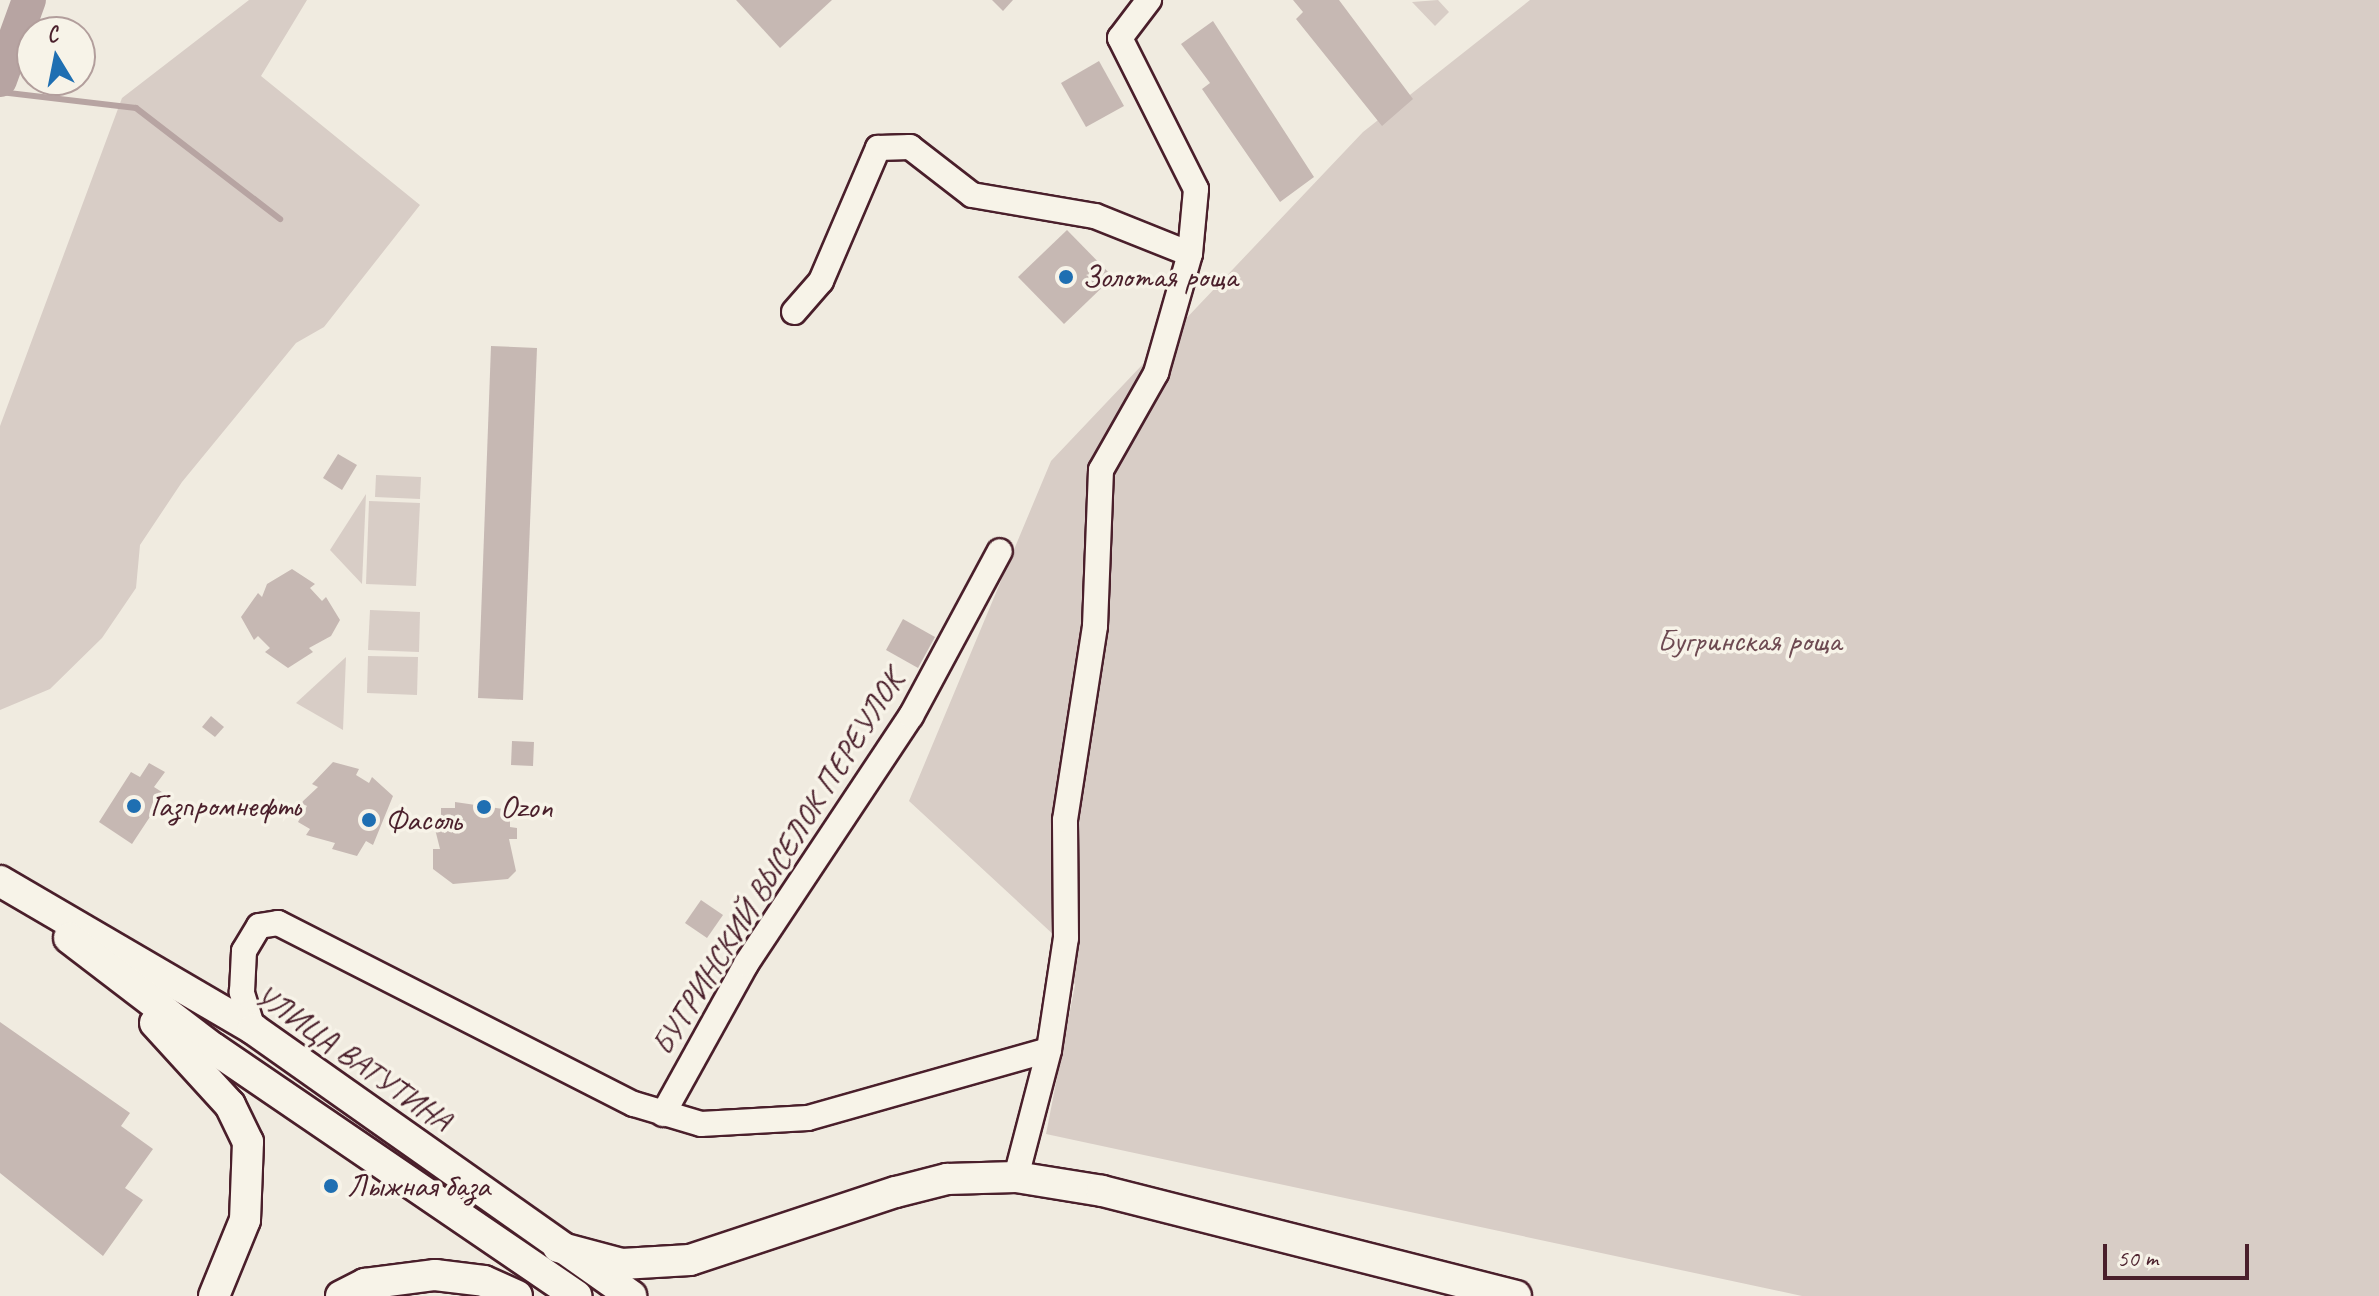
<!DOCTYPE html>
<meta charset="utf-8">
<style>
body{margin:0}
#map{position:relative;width:2379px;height:1296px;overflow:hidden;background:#f0ebe0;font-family:Caveat,sans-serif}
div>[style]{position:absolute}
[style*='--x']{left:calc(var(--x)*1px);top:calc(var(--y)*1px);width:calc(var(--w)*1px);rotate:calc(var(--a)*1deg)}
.green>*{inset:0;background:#d8cdc6}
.stream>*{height:6px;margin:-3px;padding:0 3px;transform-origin:3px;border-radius:3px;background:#b7a4a2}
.river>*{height:34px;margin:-17px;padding:0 17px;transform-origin:17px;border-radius:17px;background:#b7a4a2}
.building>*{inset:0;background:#c6b8b3}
.roads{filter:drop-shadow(2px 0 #4a1f2b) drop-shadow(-2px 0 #4a1f2b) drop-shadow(0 2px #4a1f2b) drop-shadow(0 -2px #4a1f2b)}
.minor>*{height:24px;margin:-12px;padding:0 12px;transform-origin:12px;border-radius:12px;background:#f7f3e8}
.major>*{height:30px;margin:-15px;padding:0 15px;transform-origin:15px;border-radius:15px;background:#f7f3e8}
.dots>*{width:22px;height:22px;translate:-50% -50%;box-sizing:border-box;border:4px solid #f7f3e8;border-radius:50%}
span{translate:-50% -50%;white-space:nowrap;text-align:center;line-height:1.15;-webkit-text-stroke:7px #f7f3e8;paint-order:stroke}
.poi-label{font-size:32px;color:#4a1f2b}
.left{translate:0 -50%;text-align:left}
.park-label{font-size:32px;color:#6e4a52}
.street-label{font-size:32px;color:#4a1f2b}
.north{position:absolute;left:16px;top:16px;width:80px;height:80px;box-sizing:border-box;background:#f7f3e8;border:2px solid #b29e9c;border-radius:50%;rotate:350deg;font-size:22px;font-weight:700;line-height:32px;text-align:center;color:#4a1f2b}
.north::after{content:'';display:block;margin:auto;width:28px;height:36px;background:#1f6fb2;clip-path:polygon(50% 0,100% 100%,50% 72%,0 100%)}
.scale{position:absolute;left:2103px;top:1244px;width:146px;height:36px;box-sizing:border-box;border:4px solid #4a1f2b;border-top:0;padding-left:10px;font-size:24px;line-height:28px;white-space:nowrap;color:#4a1f2b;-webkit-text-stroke:6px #f7f3e8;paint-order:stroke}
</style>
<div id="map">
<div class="green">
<i style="clip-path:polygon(249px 0,307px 0,261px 76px,420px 205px,324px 327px,296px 343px,182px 482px,140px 545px,136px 588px,102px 638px,50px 689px,0 710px,0 426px,122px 98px)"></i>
<i style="clip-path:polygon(1438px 0,1449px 12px,1435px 26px,1412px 2px)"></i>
<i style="clip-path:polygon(1530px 0,2379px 0,2379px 1296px,1802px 1296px,1046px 1134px,1075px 985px,1056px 937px,909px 801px,1051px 461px,1363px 132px)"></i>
<i style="clip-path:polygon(376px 475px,421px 477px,420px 499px,375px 497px)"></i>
<i style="clip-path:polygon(366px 494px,362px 584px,330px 550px)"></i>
<i style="clip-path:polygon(369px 501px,420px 503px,416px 586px,366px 584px)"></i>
<i style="clip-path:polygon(370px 610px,420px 612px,419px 652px,368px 650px)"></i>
<i style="clip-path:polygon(368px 656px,418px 657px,417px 695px,367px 693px)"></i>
<i style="clip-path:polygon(346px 657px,343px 730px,296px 703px)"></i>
</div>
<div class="stream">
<i style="--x:0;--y:92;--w:137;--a:6.7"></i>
<i style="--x:136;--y:108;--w:182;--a:37.6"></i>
</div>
<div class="river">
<i style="--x:0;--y:80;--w:85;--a:-70.1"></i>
</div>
<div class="building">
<i style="clip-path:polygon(736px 0,832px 0,780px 48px)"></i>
<i style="clip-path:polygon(992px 0,1013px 0,1003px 11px)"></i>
<i style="clip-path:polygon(1293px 0,1339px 0,1413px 99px,1382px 126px,1296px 19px,1303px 12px)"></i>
<i style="clip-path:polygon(1213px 21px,1314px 177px,1280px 202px,1202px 89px,1210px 83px,1181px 44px)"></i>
<i style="clip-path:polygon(1099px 61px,1124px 106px,1086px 127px,1061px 83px)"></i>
<i style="clip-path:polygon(1067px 230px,1113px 277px,1064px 324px,1018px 277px)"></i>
<i style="clip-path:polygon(491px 346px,537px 348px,523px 700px,478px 698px)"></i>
<i style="clip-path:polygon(338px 454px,357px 465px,342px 490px,323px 478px)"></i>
<i style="clip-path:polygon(292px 569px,315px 584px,310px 588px,322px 601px,326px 597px,340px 620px,331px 636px,309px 648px,313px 652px,288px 668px,265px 652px,270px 648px,258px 636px,254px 640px,241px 617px,258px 593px,262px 597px,267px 584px)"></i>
<i style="clip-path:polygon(903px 619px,935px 637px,918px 668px,886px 650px)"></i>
<i style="clip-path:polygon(211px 716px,224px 727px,215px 737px,202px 727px)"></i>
<i style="clip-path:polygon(512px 741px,534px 742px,533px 766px,511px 765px)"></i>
<i style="clip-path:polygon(333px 762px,359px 769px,356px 775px,369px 783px,372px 777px,393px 796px,373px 845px,366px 841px,357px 856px,332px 849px,335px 843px,306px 835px,310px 829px,298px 822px,307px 806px,301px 803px,318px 787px,312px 784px)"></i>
<i style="clip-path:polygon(149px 763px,165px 772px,154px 787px,165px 794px,132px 844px,99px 822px,131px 772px,140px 777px)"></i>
<i style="clip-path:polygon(455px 802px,510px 810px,510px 827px,517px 828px,517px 839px,509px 839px,516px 871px,508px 879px,453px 884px,433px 869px,433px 849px,440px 849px,434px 825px,441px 825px,441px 808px,455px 808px)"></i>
<i style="clip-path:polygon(701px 900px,723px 915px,707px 938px,685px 923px)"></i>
<i style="clip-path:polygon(0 1022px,130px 1113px,121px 1126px,153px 1149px,125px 1188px,143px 1200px,103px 1256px,0 1173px)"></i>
</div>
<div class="roads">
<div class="minor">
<i style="--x:794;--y:312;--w:41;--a:-48.9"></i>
<i style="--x:821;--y:281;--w:145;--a:-66.8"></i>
<i style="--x:878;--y:148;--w:32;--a:-2"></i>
<i style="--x:910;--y:147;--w:78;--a:37.7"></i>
<i style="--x:972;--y:195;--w:125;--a:9.7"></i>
<i style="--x:1095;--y:216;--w:102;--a:21.8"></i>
<i style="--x:253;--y:1029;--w:39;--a:-107"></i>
<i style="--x:242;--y:992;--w:41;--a:-87.2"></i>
<i style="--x:244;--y:951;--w:29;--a:-59"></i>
<i style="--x:259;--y:926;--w:19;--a:-9"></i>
<i style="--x:278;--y:923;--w:399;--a:27"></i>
<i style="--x:634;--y:1104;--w:70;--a:16.6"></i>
<i style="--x:701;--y:1124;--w:107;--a:-3.2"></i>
<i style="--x:808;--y:1118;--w:250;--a:-15.8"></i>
<i style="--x:663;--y:1114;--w:171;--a:-61"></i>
<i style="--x:746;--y:964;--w:298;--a:-56.4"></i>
<i style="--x:911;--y:716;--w:187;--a:-61.7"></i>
<i style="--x:1016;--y:1177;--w:131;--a:-75.4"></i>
<i style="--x:1049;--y:1050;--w:113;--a:-81.4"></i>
<i style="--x:1066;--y:938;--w:118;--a:-90.5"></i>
<i style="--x:1065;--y:820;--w:196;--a:-81.2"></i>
<i style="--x:1095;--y:626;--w:156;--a:-87.8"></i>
<i style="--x:1101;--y:470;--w:112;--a:-60.4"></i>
<i style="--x:1156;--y:373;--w:124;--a:-74.1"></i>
<i style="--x:1190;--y:254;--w:65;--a:-84.7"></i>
<i style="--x:1196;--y:189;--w:169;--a:-116.7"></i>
<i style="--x:1120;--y:38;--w:48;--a:-52.7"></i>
</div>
<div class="major">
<i style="--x:0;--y:881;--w:293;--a:30.3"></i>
<i style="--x:253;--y:1029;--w:463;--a:35.2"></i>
<i style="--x:69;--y:938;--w:181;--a:37.4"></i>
<i style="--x:213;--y:1048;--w:440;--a:34.3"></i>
<i style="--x:155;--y:1023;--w:111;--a:47.6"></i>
<i style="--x:230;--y:1105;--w:41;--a:64.1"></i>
<i style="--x:248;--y:1142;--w:78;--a:92.2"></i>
<i style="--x:245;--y:1220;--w:82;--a:112.2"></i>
<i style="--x:558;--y:1247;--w:66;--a:14.9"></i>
<i style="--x:622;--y:1264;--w:68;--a:-3.4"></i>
<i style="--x:690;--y:1260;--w:217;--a:-18.3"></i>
<i style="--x:896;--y:1192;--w:53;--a:-14.3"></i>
<i style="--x:947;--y:1179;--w:69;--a:-1.7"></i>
<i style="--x:1016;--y:1177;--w:87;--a:9.2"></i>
<i style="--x:1102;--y:1191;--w:427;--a:14.2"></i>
<i style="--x:341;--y:1296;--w:27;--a:-27"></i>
<i style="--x:365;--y:1284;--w:71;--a:-7.3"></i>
<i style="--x:435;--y:1275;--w:49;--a:7"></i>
<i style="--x:484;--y:1281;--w:36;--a:24"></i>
</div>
</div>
<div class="dots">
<i style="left:1066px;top:277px;background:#1f6fb2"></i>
<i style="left:134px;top:806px;background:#1f6fb2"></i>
<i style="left:484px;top:807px;background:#1f6fb2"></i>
<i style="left:369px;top:820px;background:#1f6fb2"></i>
<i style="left:331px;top:1186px;background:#1f6fb2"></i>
</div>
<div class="poi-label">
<span class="left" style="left:1082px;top:277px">Золотая роща</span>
<span class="left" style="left:150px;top:806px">Газпромнефть</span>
<span class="left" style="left:500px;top:807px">Ozon</span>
<span class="left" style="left:385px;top:820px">Фасоль</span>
<span class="left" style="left:347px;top:1186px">Лыжная база</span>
</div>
<div class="park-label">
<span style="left:1749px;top:641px">Бугринская роща</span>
</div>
<div class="street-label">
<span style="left:778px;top:863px;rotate:-58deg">БУГРИНСКИЙ ВЫСЕЛОК ПЕРЕУЛОК</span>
<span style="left:353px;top:1058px;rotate:35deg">УЛИЦА ВАТУТИНА</span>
</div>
<div class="north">С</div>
<div class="scale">50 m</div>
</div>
